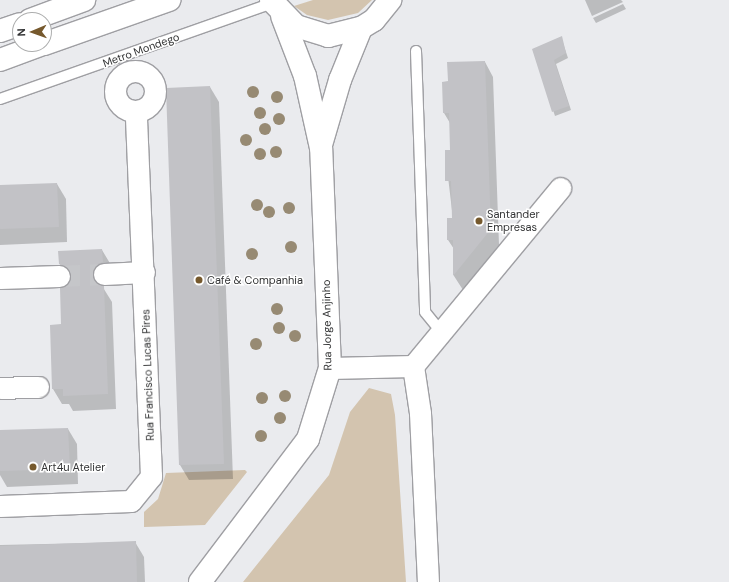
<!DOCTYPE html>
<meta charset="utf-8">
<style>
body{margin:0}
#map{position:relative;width:729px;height:582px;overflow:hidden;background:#eaebee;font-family:"DM Sans",sans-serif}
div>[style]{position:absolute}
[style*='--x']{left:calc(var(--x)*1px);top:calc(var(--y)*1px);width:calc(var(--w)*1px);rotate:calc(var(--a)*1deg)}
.green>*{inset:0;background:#d3c4af}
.shadow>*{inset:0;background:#0003}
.building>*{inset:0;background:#c2c2c6}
.minor-tunnel>*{height:21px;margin-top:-10.5px;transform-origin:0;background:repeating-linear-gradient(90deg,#c5c6c9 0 21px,transparent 0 31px)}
.roads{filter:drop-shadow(1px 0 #9f9fa3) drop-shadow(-1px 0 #9f9fa3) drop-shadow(0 1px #9f9fa3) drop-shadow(0 -1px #9f9fa3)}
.service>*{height:10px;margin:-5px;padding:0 5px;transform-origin:5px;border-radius:5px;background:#fff}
.minor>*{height:21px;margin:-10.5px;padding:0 10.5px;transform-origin:10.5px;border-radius:10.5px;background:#fff}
.minor>.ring{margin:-10.5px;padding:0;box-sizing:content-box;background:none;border:21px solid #fff;border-radius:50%}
.tertiary>*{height:22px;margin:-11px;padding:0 11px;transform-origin:11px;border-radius:11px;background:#fff}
.primary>*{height:22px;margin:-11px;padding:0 11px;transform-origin:11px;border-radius:11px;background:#fff}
.trees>*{width:12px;height:12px;margin:-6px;border-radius:50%;background:#978a73}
.dots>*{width:11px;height:11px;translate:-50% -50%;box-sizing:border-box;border:2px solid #fff;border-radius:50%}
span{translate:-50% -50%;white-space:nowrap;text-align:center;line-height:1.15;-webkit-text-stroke:3px #fff;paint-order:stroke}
.street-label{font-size:11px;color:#333435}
.poi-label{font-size:11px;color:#333435}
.left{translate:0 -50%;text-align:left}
.north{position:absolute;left:12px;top:12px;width:40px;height:40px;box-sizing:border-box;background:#fff;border:1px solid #adaeae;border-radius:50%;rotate:268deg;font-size:11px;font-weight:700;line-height:16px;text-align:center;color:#333435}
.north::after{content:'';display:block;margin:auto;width:14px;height:18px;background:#76592d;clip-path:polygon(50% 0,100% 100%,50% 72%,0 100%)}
</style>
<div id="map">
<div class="green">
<i style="clip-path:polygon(313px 0,372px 0,358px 13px,328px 20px,307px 15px,294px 6px)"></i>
<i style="clip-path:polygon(369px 388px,391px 394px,395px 415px,406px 582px,243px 582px,329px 475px,350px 412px)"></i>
<i style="clip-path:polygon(245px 470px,247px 472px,205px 525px,144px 527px,144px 512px,158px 499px,166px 473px)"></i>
</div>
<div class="shadow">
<i style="clip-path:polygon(585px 0,621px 0,623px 2px,592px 16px)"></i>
<i style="clip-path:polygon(623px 4px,626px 9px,596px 23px,593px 18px)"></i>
<i style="clip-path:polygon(561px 37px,568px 58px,556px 64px,571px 110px,555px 116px,533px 50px)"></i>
<i style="clip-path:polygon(485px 62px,493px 77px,499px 245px,463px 290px,454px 276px,454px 249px,448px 240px,453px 219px,446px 160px,451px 150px,450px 123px,444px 113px,449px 82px)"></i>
<i style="clip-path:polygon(210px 87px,219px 102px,233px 479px,189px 480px,180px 465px,167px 89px)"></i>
<i style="clip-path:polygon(57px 184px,66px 199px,67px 242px,0 245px,0 186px)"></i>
<i style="clip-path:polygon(102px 250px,111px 265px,102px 286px,112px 302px,116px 409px,73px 411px,69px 404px,62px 404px,53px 389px,70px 280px,60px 264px)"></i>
<i style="clip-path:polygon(68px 429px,77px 444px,78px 484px,7px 487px,0 475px,0 431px)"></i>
<i style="clip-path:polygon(135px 542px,144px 557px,145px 582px,0 582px,0 545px)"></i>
</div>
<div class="building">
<i style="clip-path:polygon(562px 36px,566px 53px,554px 60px,569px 106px,552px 112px,532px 49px)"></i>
<i style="clip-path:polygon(485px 61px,491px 229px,453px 276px,453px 240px,447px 240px,447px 218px,452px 218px,451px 181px,445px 181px,445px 150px,450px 150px,449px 113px,443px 113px,442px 82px,448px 81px,447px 62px)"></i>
<i style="clip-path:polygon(210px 86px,224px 464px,179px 465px,166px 88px)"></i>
<i style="clip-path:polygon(57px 183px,59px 227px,0 229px,0 185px)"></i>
<i style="clip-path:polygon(102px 249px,103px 262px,97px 264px,92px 274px,94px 281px,104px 286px,108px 394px,63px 396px,63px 389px,52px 389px,50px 325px,61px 324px,60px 288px,66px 286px,71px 276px,69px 269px,59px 264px,58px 251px)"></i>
<i style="clip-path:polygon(68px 428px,70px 469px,0 471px,0 430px)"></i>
<i style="clip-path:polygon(136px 541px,137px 582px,0 582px,0 546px)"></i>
</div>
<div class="minor-tunnel">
<i style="--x:59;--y:276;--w:45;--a:-2.5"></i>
</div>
<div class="roads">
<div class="service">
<i style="--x:416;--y:51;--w:261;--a:88"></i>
<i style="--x:425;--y:312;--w:26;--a:51"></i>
<i style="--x:0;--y:99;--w:292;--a:-19.4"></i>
</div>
<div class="minor">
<i class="ring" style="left:115px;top:71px;width:19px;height:19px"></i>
<i style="--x:104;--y:274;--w:40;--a:-2.9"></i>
<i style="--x:0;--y:278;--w:59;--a:-1.9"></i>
<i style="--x:413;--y:366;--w:48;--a:81.5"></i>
<i style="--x:420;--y:413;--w:169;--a:87.3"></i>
<i style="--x:330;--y:368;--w:83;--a:-1.4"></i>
<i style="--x:413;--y:366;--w:231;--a:-50.4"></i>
<i style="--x:0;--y:388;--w:38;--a:-2"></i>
<i style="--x:0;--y:506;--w:131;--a:-2.2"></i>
<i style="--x:131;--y:501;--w:32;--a:-51"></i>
<i style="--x:151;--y:476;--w:365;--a:-92.4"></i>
</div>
<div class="tertiary">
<i style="--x:321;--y:145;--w:68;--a:-73.7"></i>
<i style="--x:340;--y:80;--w:56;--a:-68"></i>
<i style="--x:200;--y:582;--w:179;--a:-52.9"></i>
<i style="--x:308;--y:439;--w:74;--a:-72.8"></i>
<i style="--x:330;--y:368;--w:220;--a:-92.3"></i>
<i style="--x:321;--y:148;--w:74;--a:-102.5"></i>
<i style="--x:305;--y:76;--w:64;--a:-111"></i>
</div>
<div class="primary">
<i style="--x:271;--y:0;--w:36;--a:46"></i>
<i style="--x:296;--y:26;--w:34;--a:17"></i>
<i style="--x:328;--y:36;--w:34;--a:-14"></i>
<i style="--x:361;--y:28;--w:15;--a:-32"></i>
<i style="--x:374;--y:20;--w:26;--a:-51"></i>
<i style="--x:30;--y:20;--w:58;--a:-20.3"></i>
<i style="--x:0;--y:31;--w:21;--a:-19"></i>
<i style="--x:44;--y:44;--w:133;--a:-19.4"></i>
<i style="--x:0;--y:60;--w:46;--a:-20.4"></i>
</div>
</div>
<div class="trees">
<i style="left:253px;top:92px"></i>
<i style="left:277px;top:97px"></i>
<i style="left:260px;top:113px"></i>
<i style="left:279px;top:119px"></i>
<i style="left:265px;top:129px"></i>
<i style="left:246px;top:140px"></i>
<i style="left:276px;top:152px"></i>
<i style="left:260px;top:154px"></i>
<i style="left:257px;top:205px"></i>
<i style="left:289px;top:208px"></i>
<i style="left:269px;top:212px"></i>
<i style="left:291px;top:247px"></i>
<i style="left:252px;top:254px"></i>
<i style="left:277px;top:309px"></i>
<i style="left:279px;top:328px"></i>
<i style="left:295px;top:336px"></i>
<i style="left:256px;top:344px"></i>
<i style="left:285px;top:396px"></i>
<i style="left:262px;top:398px"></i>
<i style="left:280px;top:418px"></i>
<i style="left:261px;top:436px"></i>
</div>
<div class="dots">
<i style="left:479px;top:221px;background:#76592d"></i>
<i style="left:199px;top:280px;background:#76592d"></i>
<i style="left:33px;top:467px;background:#76592d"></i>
</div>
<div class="street-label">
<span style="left:141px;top:50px;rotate:-20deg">Metro Mondego</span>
<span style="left:327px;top:325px;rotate:-91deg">Rua Jorge Anjinho</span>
<span style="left:148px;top:375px;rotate:-92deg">Rua Francisco Lucas Pires</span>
</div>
<div class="poi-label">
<span class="left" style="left:487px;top:221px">Santander<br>Empresas</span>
<span class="left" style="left:207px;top:280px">Café &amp; Companhia</span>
<span class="left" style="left:41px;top:467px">Art4u Atelier</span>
</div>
<div class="north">N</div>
</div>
